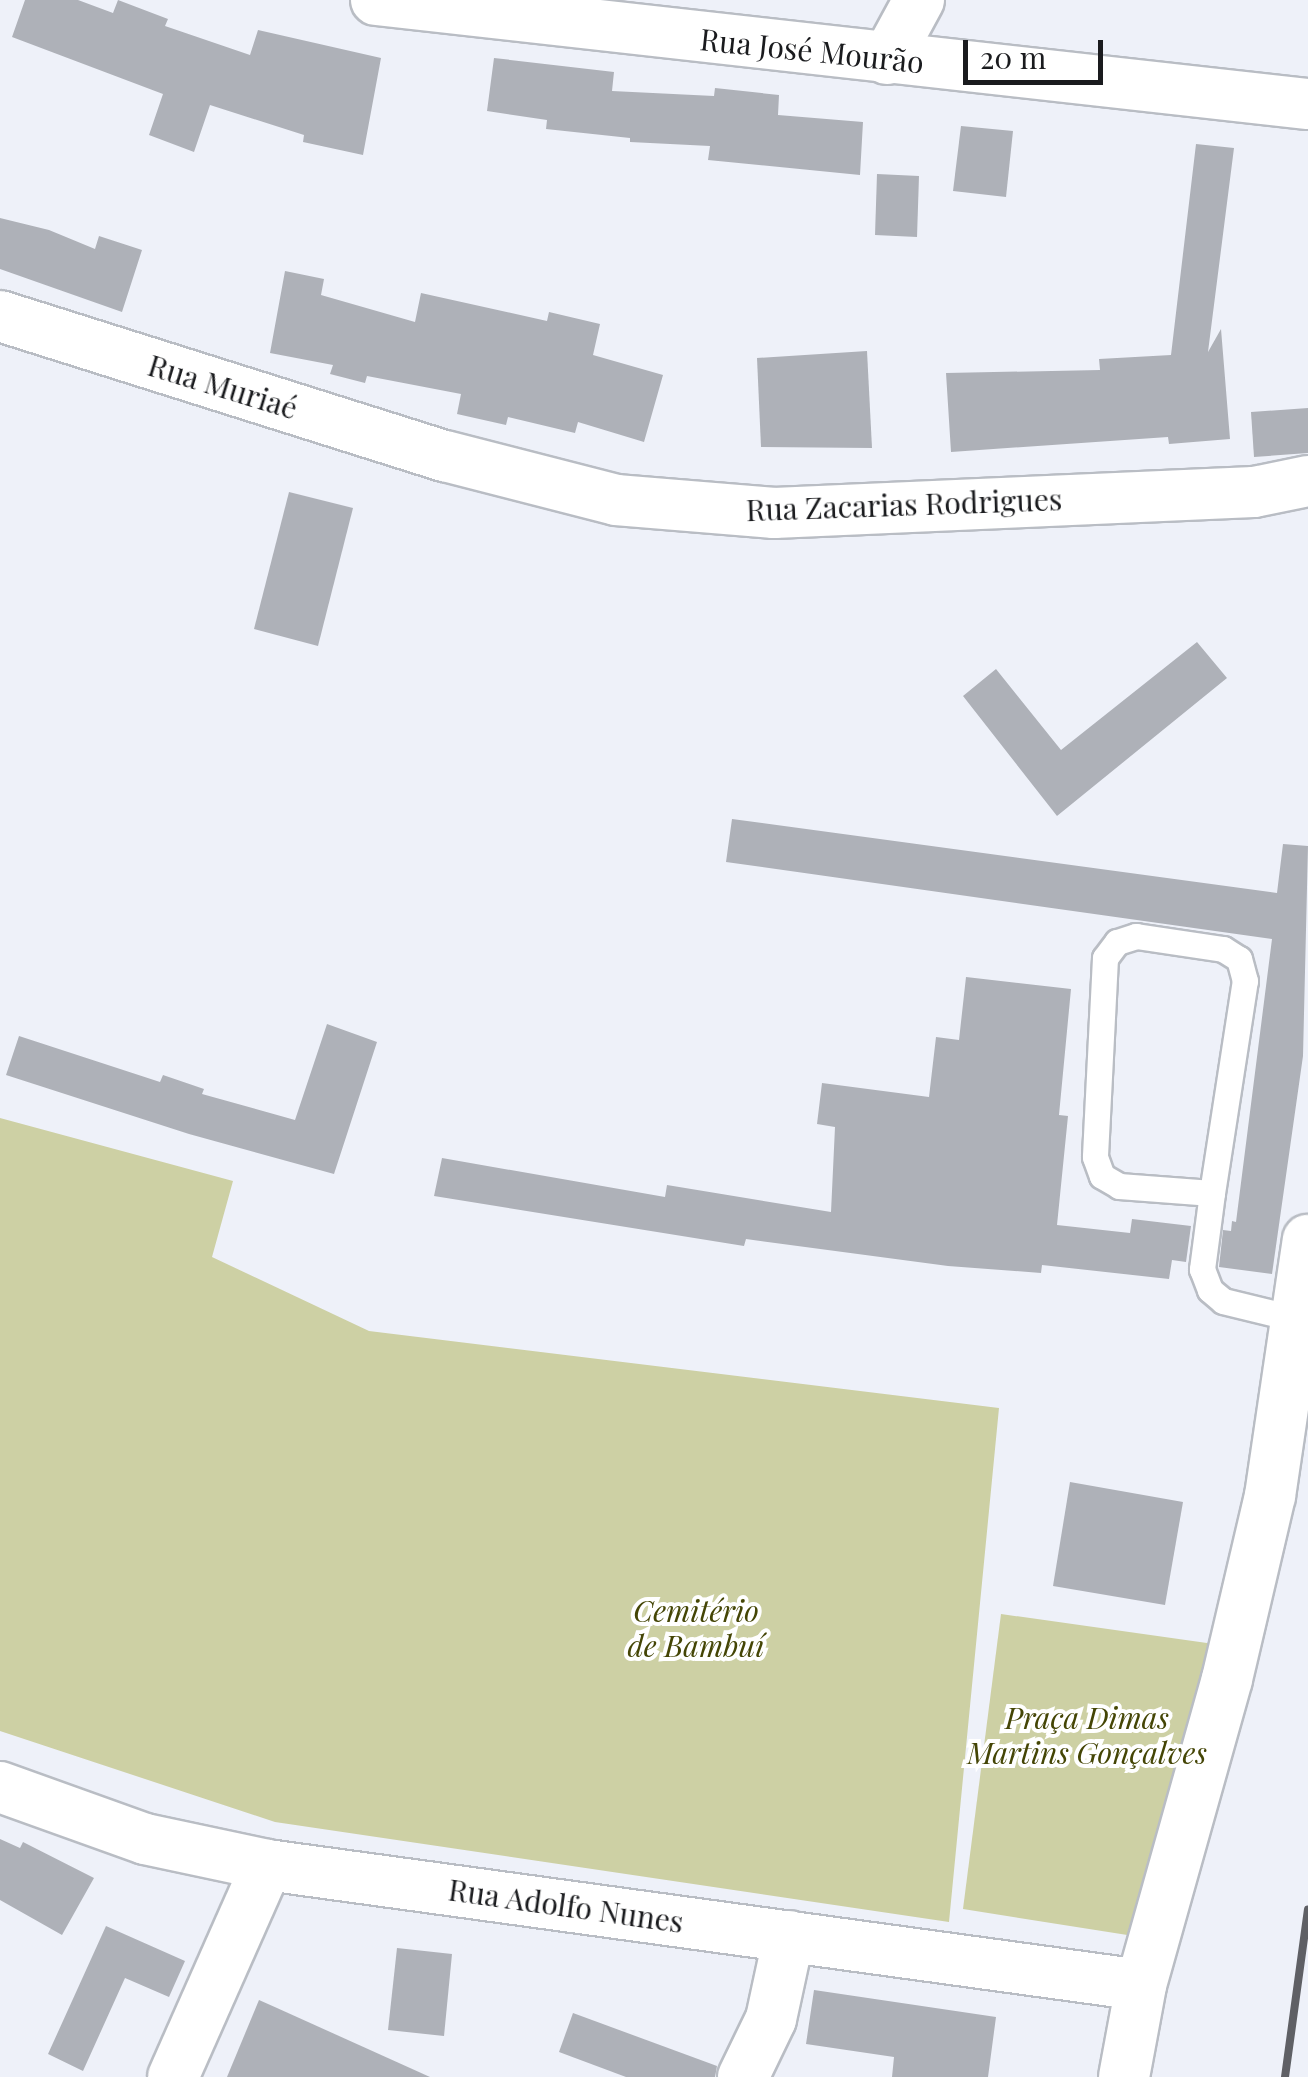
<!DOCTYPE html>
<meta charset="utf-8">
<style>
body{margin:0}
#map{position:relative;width:1308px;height:2077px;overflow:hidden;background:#eef1f9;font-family:"Playfair Display",serif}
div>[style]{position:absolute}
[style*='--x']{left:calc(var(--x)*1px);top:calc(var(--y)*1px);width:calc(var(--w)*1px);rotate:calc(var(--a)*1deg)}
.green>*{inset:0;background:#cdd0a4}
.building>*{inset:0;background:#aeb1b8}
.roads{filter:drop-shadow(2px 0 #b9bdc4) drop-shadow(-2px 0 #b9bdc4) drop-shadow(0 2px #b9bdc4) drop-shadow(0 -2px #b9bdc4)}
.lane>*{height:25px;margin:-12.5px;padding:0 12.5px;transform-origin:12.5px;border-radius:12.5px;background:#fff}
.street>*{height:50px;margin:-25px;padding:0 25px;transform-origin:25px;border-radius:25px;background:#fff}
.rail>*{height:8px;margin:-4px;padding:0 4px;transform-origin:4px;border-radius:4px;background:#5f6065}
span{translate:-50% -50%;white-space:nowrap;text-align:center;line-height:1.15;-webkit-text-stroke:8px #fff;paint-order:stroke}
.street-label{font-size:30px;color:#1a1b1e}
.park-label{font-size:30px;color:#444505;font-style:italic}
.scale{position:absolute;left:963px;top:40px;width:140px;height:45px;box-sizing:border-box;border:5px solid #1a1b1e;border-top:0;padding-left:12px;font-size:30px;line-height:35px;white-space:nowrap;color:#1a1b1e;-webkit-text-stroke:8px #fff;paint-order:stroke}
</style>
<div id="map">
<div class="green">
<i style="clip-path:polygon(0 1118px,233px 1181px,212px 1257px,369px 1331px,999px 1408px,949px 1922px,275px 1822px,0 1731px)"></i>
<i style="clip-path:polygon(1001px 1614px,1214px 1644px,1140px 1937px,963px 1909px)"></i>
</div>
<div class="building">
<i style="clip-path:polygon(25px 0,78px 0,113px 13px,118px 0,168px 19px,165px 26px,250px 55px,258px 30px,381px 58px,363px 155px,303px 142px,304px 135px,210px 105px,194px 152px,149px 135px,163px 94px,12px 37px)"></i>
<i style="clip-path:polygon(494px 58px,614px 72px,612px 91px,714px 96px,715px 88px,779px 95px,778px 115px,863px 122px,860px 175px,708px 160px,710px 146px,630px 142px,630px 138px,546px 129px,547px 120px,487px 111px)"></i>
<i style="clip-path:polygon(961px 126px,1013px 131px,1006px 197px,953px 191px)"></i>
<i style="clip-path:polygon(1196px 144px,1234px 148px,1208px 352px,1221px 329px,1230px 439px,1169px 444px,1168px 437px,951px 452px,946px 373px,1100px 370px,1099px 359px,1171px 355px)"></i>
<i style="clip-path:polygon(877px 174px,919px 176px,917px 237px,875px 235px)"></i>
<i style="clip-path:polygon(0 218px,49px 230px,95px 249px,99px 236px,142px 250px,122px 312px,0 269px)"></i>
<i style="clip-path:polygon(285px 271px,324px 279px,321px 295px,415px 322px,421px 293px,547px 321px,549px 312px,600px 324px,593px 355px,663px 375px,644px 442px,578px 422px,575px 433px,508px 417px,506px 425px,457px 414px,461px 394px,367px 376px,365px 383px,330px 374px,333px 365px,270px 353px)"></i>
<i style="clip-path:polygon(867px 351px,872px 448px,761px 447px,757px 358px)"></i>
<i style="clip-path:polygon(1308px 408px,1308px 453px,1254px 457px,1251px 412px)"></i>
<i style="clip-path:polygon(289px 492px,353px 508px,318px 646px,254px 629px)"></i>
<i style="clip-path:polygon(1197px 642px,1227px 678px,1057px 816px,963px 696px,996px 669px,1061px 750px)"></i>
<i style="clip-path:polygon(732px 819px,1277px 893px,1283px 844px,1308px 846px,1303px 1056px,1272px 1274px,1219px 1267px,1223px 1230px,1231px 1231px,1232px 1221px,1236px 1222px,1272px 939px,726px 862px)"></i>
<i style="clip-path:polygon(966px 977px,1071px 989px,1059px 1115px,1068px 1116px,1057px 1225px,1130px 1233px,1132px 1219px,1191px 1226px,1186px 1262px,1172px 1260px,1169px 1279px,1042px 1265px,1041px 1273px,948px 1266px,746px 1239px,744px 1246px,434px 1196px,442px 1158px,665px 1197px,667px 1185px,831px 1212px,835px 1127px,817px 1124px,822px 1083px,929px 1097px,936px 1037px,959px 1040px)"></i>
<i style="clip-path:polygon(327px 1024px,377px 1042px,334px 1174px,189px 1134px,6px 1075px,19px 1036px,160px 1082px,163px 1075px,204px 1089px,202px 1094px,295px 1120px)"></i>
<i style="clip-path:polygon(1070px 1482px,1183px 1502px,1165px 1605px,1053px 1586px)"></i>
<i style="clip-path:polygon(0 1839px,20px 1848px,23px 1842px,94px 1878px,62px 1935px,0 1900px)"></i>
<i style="clip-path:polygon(106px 1926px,185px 1961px,169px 1997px,125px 1978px,83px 2071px,48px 2054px)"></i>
<i style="clip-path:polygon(397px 1948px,452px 1954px,444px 2036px,388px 2030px)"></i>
<i style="clip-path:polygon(814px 1990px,996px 2017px,988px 2077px,892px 2077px,894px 2057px,806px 2044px)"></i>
<i style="clip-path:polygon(259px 2000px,277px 2008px,430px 2077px,227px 2077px)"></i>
<i style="clip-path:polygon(573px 2013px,717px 2066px,715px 2077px,626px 2077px,559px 2052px)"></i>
</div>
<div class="roads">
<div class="lane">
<i style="--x:1212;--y:1193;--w:215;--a:-81.2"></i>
<i style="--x:1245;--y:981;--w:23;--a:-105"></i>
<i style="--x:1239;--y:959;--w:19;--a:-148"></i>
<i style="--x:1223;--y:949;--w:88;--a:-171.5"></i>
<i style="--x:1136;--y:936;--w:20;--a:162"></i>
<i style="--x:1117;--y:942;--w:20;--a:127"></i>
<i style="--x:1105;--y:958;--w:199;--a:92.9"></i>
<i style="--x:1095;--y:1157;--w:20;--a:70"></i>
<i style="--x:1102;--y:1176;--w:20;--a:30"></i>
<i style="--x:1119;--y:1186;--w:93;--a:4.3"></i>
<i style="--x:1212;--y:1193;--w:77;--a:97.5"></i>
<i style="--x:1202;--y:1269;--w:22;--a:69"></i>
<i style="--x:1210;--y:1290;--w:17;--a:40"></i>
<i style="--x:1223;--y:1301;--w:76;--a:13.7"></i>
</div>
<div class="street">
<i style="--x:376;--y:0;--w:938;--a:6.37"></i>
<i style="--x:887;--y:59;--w:67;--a:-61.5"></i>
<i style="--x:0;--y:316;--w:467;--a:17.5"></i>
<i style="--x:445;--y:456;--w:177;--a:14.4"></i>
<i style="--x:616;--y:500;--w:159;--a:4.7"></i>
<i style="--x:774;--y:513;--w:480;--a:-2.5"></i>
<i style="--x:1254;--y:492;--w:55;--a:-11.5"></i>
<i style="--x:0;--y:1787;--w:154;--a:19.7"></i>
<i style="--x:145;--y:1839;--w:125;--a:12"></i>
<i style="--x:267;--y:1865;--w:882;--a:7.82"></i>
<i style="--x:173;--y:2077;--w:232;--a:-66.1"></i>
<i style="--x:743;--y:2077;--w:64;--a:-64.2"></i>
<i style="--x:771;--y:2019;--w:85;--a:-77.8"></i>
<i style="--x:1124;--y:2077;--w:94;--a:-79.5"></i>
<i style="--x:1141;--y:1985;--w:318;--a:-74.3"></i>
<i style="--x:1227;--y:1679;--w:188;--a:-76.8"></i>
<i style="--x:1270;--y:1496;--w:259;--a:-81.6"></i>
</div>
</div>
<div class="rail">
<i style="--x:1285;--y:2077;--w:169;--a:-82.2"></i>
</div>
<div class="street-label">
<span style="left:812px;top:50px;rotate:6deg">Rua José Mourão</span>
<span style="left:223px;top:386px;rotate:17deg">Rua Muriaé</span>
<span style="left:904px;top:504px;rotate:-2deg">Rua Zacarias Rodrigues</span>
<span style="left:566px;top:1905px;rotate:8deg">Rua Adolfo Nunes</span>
</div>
<div class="park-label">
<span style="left:696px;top:1627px">Cemitério<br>de Bambuí</span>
<span style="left:1087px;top:1734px">Praça Dimas<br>Martins Gonçalves</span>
</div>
<div class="scale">20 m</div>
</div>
